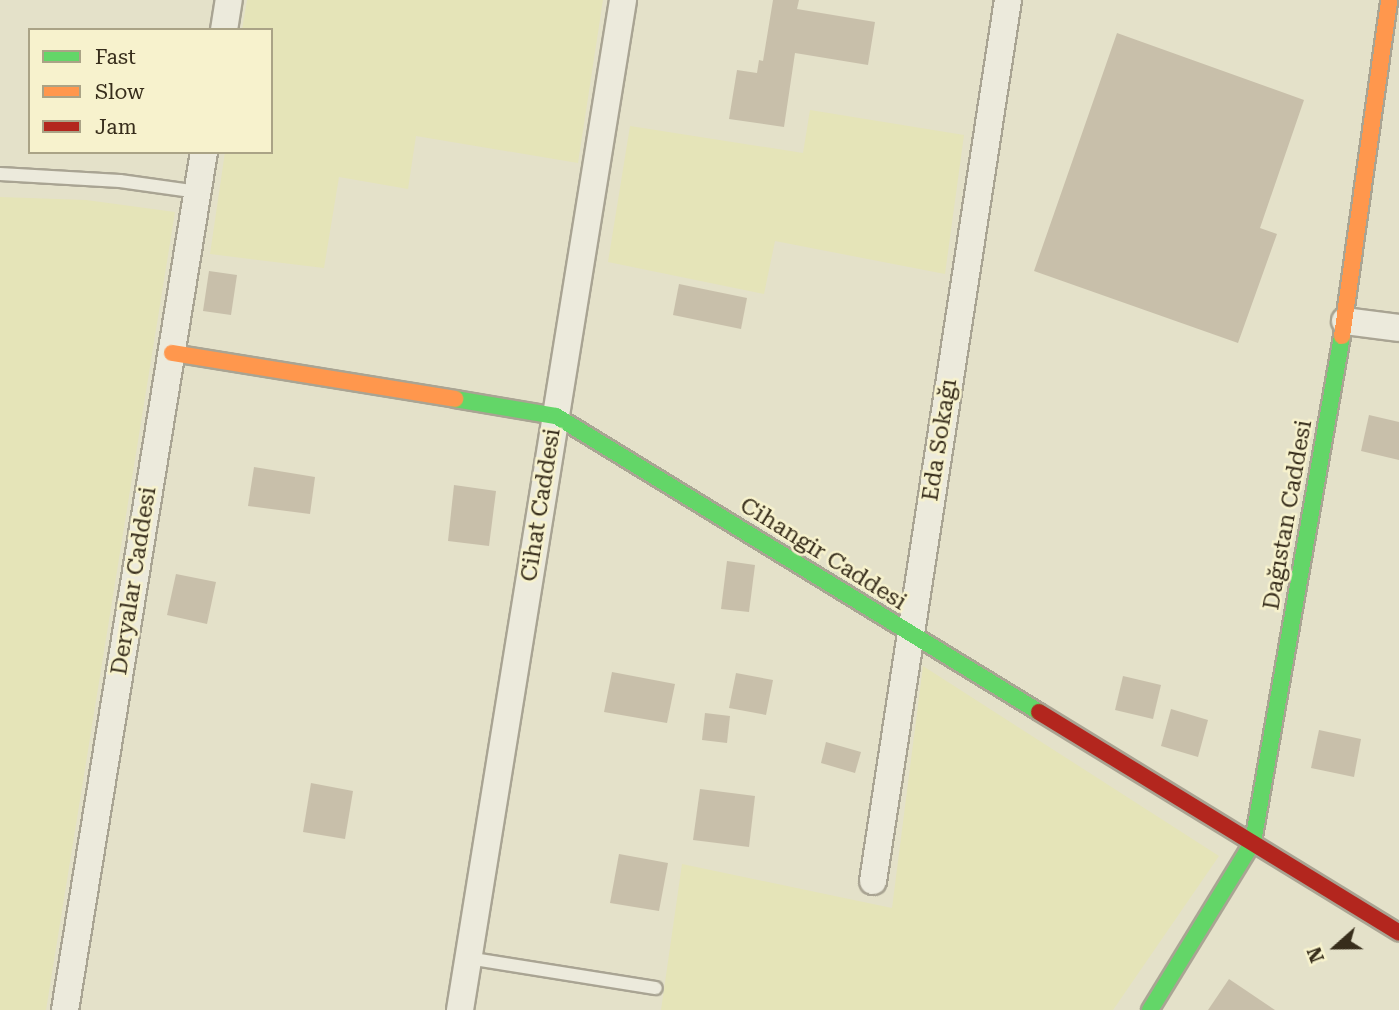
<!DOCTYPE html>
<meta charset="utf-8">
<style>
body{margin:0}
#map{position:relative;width:1399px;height:1010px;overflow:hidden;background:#e4e1c9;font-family:"Roboto Serif",serif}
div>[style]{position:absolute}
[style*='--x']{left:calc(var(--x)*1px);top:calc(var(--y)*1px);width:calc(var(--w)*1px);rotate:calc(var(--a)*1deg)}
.farmland>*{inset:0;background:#e5e4b8}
.building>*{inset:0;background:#c8bfaa}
.roads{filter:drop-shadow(2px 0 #a9a493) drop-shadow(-2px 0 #a9a493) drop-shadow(0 2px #a9a493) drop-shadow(0 -2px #a9a493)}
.lane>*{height:12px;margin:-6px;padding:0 6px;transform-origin:6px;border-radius:6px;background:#eceadc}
.street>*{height:26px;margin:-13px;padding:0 13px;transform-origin:13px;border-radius:13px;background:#eceadc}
.fast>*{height:16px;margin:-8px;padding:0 8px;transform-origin:8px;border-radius:8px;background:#63d668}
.slow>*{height:16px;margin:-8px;padding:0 8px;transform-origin:8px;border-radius:8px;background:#ff974d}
.jam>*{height:16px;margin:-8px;padding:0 8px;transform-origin:8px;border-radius:8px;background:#b3261e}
span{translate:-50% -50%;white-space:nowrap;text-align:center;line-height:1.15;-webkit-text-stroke:5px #f7f2cd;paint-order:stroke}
.street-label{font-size:23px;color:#372d1b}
.legend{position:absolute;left:28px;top:28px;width:245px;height:126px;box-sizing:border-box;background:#f7f2cd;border:2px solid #aaa386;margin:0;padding:9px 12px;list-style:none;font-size:21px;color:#372d1b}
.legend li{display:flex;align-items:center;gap:14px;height:35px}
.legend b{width:35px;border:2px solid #aaa386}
.north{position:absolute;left:1301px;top:912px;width:70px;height:70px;-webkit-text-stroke:5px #f7f2cd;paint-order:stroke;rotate:249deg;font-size:19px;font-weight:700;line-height:28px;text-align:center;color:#372d1b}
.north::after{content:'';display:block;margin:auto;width:24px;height:32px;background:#372d1b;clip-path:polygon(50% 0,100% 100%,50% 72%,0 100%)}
</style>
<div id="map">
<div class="farmland">
<i style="clip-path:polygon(247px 0,603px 0,578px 163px,416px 136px,408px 189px,339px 177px,324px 268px,210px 254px,225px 152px,271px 152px,271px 30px,242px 30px)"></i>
<i style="clip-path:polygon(810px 110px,964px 135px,945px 274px,775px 241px,764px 294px,608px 262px,630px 126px,803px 153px)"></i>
<i style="clip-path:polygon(0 197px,86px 200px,175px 212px,46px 1010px,0 1010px)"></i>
<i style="clip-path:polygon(923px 666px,1219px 856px,1113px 1010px,661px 1010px,682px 864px,892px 908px)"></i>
</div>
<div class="building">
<i style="clip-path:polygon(773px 0,799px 0,797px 9px,875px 22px,868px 65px,795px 53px,784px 127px,729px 119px,737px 70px,757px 73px,759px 60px,763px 61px)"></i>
<i style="clip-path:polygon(1117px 33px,1304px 100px,1260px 228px,1277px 234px,1238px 343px,1034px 271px)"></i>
<i style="clip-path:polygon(209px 271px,237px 275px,231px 315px,203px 311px)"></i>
<i style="clip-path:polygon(679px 284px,747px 298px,741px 329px,673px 315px)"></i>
<i style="clip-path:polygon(1369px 415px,1399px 422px,1399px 460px,1361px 451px)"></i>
<i style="clip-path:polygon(254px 467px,315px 477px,310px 514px,248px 506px)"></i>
<i style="clip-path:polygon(454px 485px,496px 491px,489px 546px,448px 541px)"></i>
<i style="clip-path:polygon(727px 561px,755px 565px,749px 612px,721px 609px)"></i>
<i style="clip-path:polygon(176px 574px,216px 582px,207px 624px,167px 615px)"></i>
<i style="clip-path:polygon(612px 672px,675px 684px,667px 723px,604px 712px)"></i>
<i style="clip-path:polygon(736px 673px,773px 680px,766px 715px,729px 708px)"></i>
<i style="clip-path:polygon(1123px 676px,1161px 685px,1153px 719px,1115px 710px)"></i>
<i style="clip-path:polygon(1171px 709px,1208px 720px,1198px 757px,1161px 746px)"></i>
<i style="clip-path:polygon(705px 713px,730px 716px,727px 743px,702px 740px)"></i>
<i style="clip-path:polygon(1319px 730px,1361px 739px,1354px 777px,1311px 768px)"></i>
<i style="clip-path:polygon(826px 742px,861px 752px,855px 773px,821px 763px)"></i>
<i style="clip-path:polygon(311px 783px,353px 791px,345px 839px,303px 832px)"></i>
<i style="clip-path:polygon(700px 789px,755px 796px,749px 847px,693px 840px)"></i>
<i style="clip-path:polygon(619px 854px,668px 863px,659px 911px,610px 903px)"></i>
<i style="clip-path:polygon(1229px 979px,1275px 1010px,1208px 1010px)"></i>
</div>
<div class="roads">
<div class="lane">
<i style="--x:0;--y:174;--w:120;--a:3.3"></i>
<i style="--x:120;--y:181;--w:79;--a:8"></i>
<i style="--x:468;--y:958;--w:190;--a:9.1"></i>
</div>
<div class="street">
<i style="--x:224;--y:30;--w:30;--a:-81"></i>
<i style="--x:1345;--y:321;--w:54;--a:7.4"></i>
<i style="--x:873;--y:881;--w:891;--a:-81.29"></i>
<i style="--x:65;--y:1010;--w:869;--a:-80.8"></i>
<i style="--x:460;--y:1010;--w:1023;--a:-80.83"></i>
</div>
<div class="fast">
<i style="--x:455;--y:399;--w:102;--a:9.6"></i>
<i style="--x:556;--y:416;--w:566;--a:31.5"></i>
<i style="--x:1150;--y:1010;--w:197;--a:-58.5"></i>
<i style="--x:1253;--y:842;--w:514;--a:-80.02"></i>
</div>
<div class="slow">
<i style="--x:1342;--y:336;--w:339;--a:-82"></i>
<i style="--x:172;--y:353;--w:287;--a:9.2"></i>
</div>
<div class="jam">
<i style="--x:1039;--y:712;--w:422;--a:31.5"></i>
</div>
</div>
<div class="street-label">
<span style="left:940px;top:440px;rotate:-81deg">Eda Sokağı</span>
<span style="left:541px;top:505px;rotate:-81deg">Cihat Caddesi</span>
<span style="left:1288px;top:515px;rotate:-80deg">Dağıstan Caddesi</span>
<span style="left:823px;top:554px;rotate:32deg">Cihangir Caddesi</span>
<span style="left:134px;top:581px;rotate:-81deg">Deryalar Caddesi</span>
</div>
<ul class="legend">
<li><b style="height:9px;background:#63d668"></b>Fast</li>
<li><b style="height:9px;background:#ff974d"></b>Slow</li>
<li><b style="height:9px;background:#b3261e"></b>Jam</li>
</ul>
<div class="north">N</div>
</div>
